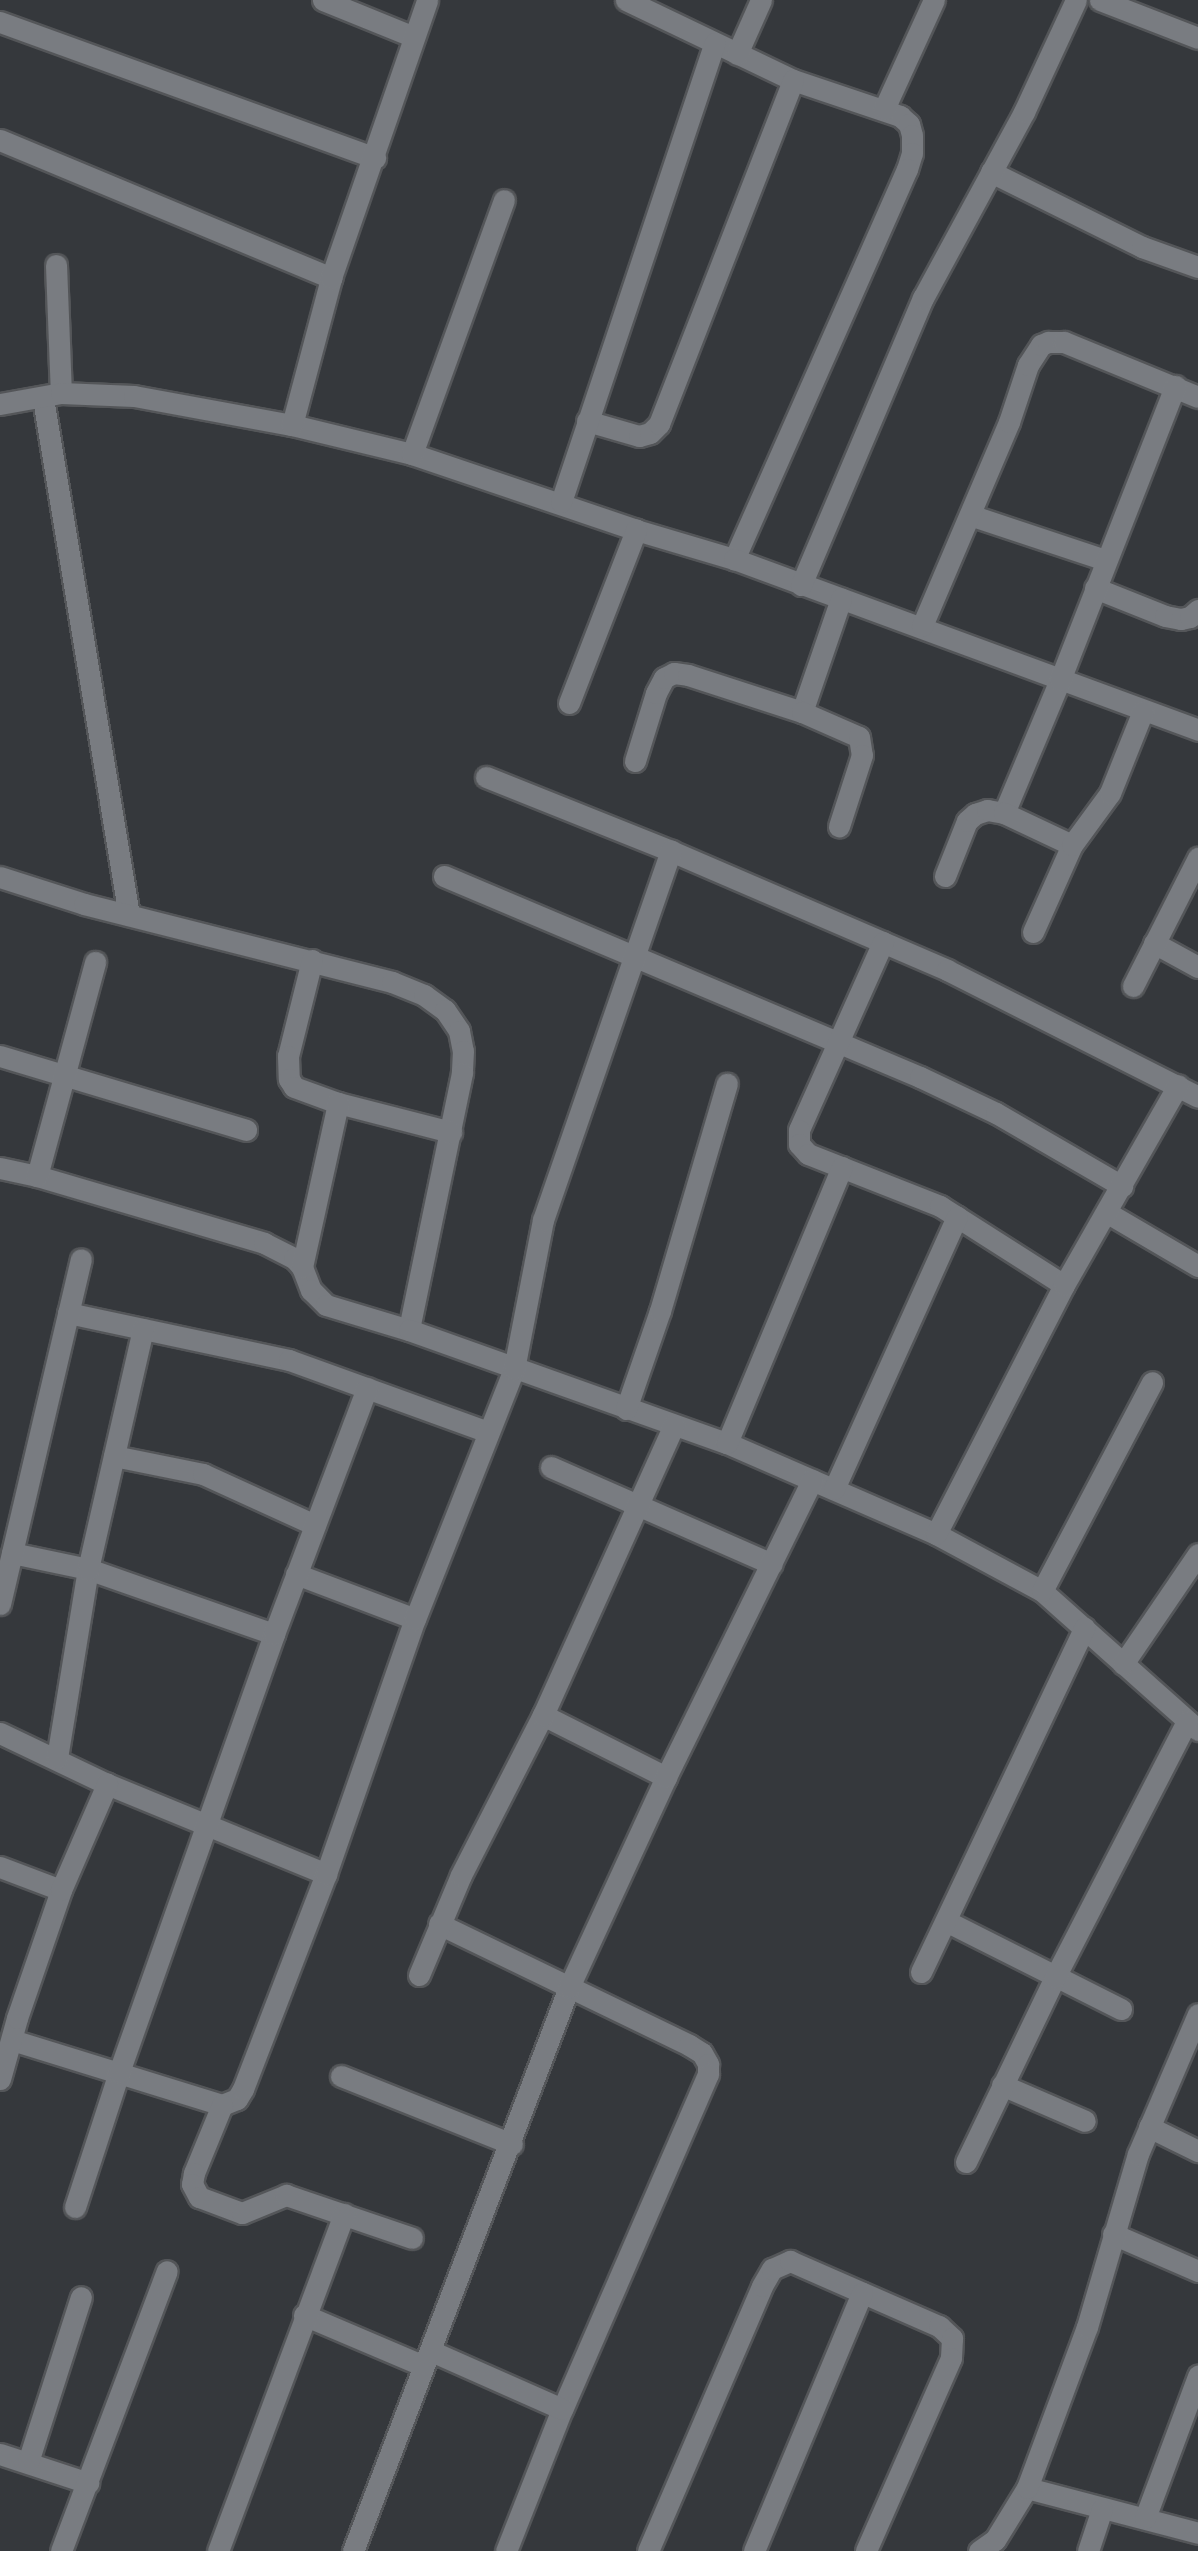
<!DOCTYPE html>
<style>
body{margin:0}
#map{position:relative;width:1198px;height:2551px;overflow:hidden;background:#35383c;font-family:Helvetica,sans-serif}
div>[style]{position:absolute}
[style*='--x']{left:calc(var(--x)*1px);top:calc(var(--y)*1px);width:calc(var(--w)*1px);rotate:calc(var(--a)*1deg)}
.roads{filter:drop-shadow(2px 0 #545659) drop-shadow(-2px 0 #545659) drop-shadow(0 2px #545659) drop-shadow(0 -2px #545659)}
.minor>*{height:21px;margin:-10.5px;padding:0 10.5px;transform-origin:10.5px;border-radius:10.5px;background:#797c81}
span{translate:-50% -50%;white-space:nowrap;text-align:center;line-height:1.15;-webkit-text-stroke:7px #1e1f21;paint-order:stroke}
</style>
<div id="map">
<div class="roads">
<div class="minor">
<i style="--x:323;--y:0;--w:98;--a:22.1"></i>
<i style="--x:626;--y:0;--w:185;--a:25.6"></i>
<i style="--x:793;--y:80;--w:113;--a:18.6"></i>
<i style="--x:900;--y:116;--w:12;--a:42"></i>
<i style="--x:909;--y:124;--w:11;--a:75"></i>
<i style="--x:912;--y:135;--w:18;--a:90"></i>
<i style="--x:912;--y:153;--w:17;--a:107"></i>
<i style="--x:907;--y:169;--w:427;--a:113.9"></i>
<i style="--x:1100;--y:0;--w:105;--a:21.2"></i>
<i style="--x:0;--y:22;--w:399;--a:19.9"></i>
<i style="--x:737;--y:54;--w:59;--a:-66"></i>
<i style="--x:884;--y:109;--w:120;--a:-65.4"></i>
<i style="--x:0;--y:140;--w:359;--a:22.6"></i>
<i style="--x:991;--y:172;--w:169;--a:26.4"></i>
<i style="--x:1142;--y:247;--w:59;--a:19.7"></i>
<i style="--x:56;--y:265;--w:128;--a:87.8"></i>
<i style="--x:43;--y:398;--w:524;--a:80.56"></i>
<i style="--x:0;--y:404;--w:62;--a:-10.2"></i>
<i style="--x:61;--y:393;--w:73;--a:2.4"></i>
<i style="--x:134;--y:396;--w:161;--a:10.4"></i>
<i style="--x:292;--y:425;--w:123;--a:13.6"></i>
<i style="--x:412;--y:454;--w:237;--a:18.7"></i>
<i style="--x:636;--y:530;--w:102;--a:16.5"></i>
<i style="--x:734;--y:559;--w:495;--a:20.2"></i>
<i style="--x:587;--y:421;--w:54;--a:16.1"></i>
<i style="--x:639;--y:436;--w:11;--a:-15"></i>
<i style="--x:650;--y:433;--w:13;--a:-45"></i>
<i style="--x:659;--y:424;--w:369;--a:-68.7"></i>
<i style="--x:292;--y:425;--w:152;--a:-75.1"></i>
<i style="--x:331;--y:278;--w:294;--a:-70.9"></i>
<i style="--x:412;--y:454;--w:270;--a:-70.1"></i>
<i style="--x:561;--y:502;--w:484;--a:-71.5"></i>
<i style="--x:970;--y:515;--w:142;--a:18.4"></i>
<i style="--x:801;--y:585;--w:312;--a:-67"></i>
<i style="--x:923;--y:298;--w:212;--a:-61.5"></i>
<i style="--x:1024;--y:112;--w:123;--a:-65.1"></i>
<i style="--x:1095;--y:588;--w:75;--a:21.8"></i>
<i style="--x:1165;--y:616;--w:16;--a:11"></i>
<i style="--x:1181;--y:619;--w:9;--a:-13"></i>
<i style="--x:1190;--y:617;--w:11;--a:-41"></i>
<i style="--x:922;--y:626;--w:222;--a:-66.9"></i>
<i style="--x:1009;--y:422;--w:60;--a:-71.6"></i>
<i style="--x:1028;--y:365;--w:24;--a:-57"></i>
<i style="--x:1041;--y:345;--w:8;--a:-23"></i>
<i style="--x:1048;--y:342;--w:16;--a:0"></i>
<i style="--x:1064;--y:342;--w:145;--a:22.3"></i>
<i style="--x:569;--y:703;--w:186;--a:-68.8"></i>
<i style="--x:802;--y:712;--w:120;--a:-71"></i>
<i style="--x:635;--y:761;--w:71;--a:-72.8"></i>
<i style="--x:656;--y:693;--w:17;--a:-62"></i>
<i style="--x:664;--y:678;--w:11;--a:-27"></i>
<i style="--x:674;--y:673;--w:14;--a:8"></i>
<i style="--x:688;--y:675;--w:120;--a:18"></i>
<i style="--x:802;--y:712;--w:62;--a:23.7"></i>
<i style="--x:859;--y:737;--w:18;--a:81"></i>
<i style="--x:862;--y:755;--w:75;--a:107.9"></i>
<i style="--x:486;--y:777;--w:199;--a:21.8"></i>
<i style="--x:671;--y:851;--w:301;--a:23.3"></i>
<i style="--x:947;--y:970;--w:281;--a:26.8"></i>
<i style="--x:1004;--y:813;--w:144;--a:-67.2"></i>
<i style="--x:1060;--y:680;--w:316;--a:-68.6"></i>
<i style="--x:444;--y:876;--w:517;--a:22.89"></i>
<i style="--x:920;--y:1077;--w:84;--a:25.3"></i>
<i style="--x:996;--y:1113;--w:146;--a:30.1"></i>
<i style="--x:945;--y:876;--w:59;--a:-68.2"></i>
<i style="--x:967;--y:821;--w:11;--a:-41"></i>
<i style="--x:975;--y:814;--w:13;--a:-18"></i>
<i style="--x:987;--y:810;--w:17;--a:10"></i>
<i style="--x:1004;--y:813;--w:75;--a:25.2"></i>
<i style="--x:0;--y:877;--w:88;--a:17.8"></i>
<i style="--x:84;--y:904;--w:318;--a:14.2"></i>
<i style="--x:392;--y:982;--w:35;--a:22"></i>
<i style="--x:424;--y:995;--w:26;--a:36"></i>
<i style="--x:445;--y:1010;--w:25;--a:56"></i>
<i style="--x:459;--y:1031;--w:20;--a:79"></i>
<i style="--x:463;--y:1051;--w:22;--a:93"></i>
<i style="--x:462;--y:1073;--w:262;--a:101.7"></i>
<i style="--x:1033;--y:932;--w:95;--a:-65.9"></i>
<i style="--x:1072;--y:845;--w:64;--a:-53.8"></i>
<i style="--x:1110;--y:793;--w:88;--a:-68.1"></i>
<i style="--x:883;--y:942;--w:206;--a:114.1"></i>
<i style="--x:799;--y:1130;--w:14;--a:90"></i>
<i style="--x:799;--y:1144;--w:13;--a:48"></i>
<i style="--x:808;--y:1154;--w:142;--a:21.5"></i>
<i style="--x:940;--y:1206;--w:147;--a:32.5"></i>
<i style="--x:1154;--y:943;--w:50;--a:28.6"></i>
<i style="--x:312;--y:960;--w:99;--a:104"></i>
<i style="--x:288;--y:1056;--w:23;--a:88"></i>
<i style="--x:289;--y:1079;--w:9;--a:58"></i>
<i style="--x:294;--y:1087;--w:47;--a:20"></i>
<i style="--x:338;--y:1103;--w:117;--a:14.4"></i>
<i style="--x:1133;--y:986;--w:144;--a:-63.1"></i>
<i style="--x:0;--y:1056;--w:257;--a:16.7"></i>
<i style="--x:0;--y:1168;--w:38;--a:12"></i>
<i style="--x:37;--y:1176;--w:237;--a:16.4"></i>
<i style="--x:264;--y:1243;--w:34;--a:27"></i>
<i style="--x:294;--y:1258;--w:12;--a:48"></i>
<i style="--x:302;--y:1267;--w:25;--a:69"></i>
<i style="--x:311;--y:1290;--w:21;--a:45"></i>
<i style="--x:326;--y:1305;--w:87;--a:16.8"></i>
<i style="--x:409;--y:1330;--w:337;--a:19.6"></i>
<i style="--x:727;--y:1443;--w:228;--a:23.5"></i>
<i style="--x:936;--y:1534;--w:120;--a:28.3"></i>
<i style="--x:1042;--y:1591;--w:209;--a:41.7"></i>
<i style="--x:37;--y:1176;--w:222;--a:-74.8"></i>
<i style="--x:1106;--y:1212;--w:107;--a:30.4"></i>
<i style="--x:302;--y:1267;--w:168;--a:-77.6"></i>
<i style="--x:68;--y:1313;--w:226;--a:12"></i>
<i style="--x:289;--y:1360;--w:212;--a:19.9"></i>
<i style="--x:626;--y:1409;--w:104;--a:-70.9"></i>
<i style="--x:660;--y:1311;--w:237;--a:-73.6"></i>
<i style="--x:727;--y:1443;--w:299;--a:-67.4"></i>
<i style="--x:114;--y:1456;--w:91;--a:11.4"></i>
<i style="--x:203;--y:1474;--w:123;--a:24.5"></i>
<i style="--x:551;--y:1467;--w:241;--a:23.7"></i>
<i style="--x:834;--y:1489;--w:299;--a:-65.7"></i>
<i style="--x:936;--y:1534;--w:280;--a:-62.8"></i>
<i style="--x:1064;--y:1285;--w:230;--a:-60.3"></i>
<i style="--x:12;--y:1553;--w:78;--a:11.9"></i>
<i style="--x:88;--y:1569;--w:197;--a:19.3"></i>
<i style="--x:296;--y:1574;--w:127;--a:20.7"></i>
<i style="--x:1042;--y:1591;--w:236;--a:-62.2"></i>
<i style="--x:0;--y:1604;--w:354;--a:-76.8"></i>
<i style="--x:1123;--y:1664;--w:133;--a:-55.7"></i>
<i style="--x:543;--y:1715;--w:138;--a:26.8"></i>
<i style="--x:0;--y:1733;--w:119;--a:25.5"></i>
<i style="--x:107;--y:1784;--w:237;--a:22.3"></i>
<i style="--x:57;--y:1758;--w:192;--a:-80.7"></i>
<i style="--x:88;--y:1569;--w:246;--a:-77.1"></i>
<i style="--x:0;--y:1867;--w:65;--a:20.7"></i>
<i style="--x:946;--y:1921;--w:196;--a:26.7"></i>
<i style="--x:439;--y:1924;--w:278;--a:25.8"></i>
<i style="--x:689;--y:2045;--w:15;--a:32"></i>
<i style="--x:702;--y:2053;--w:13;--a:61"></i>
<i style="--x:708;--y:2064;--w:10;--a:90"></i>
<i style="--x:708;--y:2074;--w:365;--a:113.5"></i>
<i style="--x:562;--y:2409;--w:153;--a:111.5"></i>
<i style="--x:921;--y:1972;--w:381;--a:-64.6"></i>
<i style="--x:419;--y:1975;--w:108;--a:-67.2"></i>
<i style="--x:461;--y:1875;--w:180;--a:-62.9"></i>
<i style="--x:543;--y:1715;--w:318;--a:-65.7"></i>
<i style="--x:12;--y:2040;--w:220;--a:17.2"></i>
<i style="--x:222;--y:2105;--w:16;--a:-22"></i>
<i style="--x:237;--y:2099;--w:12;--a:-59"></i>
<i style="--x:243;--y:2089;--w:230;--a:-68.9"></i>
<i style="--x:326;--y:1874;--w:270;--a:-70.8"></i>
<i style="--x:415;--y:1619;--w:269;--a:-68.4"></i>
<i style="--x:514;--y:1369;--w:152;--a:-79"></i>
<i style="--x:543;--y:1220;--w:391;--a:-70.9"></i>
<i style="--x:341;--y:2076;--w:184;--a:21.7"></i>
<i style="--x:0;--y:2079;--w:63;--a:-74.4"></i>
<i style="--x:17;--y:2018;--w:135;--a:-71"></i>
<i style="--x:61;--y:1890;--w:116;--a:-66.5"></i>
<i style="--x:1002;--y:2085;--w:90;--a:23.4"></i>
<i style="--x:222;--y:2105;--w:74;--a:112.4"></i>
<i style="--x:194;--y:2173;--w:11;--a:100"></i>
<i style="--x:192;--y:2184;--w:15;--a:62"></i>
<i style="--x:199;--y:2197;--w:46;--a:20.4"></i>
<i style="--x:242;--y:2213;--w:48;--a:-22.2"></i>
<i style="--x:286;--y:2195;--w:133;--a:18.8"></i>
<i style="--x:1149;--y:2127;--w:55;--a:26.1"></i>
<i style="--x:966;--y:2162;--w:205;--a:-64.3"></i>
<i style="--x:1055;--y:1977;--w:288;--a:-62.7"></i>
<i style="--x:75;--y:2207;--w:142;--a:-71.9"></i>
<i style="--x:119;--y:2072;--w:465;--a:-70.5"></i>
<i style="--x:274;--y:1634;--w:263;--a:-69.3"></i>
<i style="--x:1113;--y:2234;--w:93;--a:23.5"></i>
<i style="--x:304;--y:2315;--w:130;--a:23"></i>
<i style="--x:431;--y:2351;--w:143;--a:23.9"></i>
<i style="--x:0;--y:2454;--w:93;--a:18.2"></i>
<i style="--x:28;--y:2462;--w:173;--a:-72.2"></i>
<i style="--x:1027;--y:2488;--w:177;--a:14.7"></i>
<i style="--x:1145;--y:2518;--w:152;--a:-69.5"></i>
<i style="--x:61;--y:2551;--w:299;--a:-69.3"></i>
<i style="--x:218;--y:2551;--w:360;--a:-69.5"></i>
<i style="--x:353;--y:2551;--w:604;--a:-69.04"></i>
<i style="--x:569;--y:1987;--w:231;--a:-65.2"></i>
<i style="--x:666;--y:1777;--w:331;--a:-63.8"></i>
<i style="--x:648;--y:2551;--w:288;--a:-66.7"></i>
<i style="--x:762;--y:2286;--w:20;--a:-60"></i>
<i style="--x:772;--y:2269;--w:20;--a:-24"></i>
<i style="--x:790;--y:2261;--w:163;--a:23.6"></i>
<i style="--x:939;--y:2326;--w:18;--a:43"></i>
<i style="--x:952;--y:2338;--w:20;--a:93"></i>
<i style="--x:951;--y:2358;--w:211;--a:113.8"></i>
<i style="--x:754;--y:2551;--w:280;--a:-67.3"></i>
<i style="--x:979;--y:2551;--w:19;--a:-35"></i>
<i style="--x:995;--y:2540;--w:61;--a:-58.4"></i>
<i style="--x:1027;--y:2488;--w:172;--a:-69.6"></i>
<i style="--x:1087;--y:2327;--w:180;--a:-73.6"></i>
<i style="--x:1138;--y:2154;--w:152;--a:-66.8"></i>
<i style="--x:1088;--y:2551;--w:44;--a:-71.6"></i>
</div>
</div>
</div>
